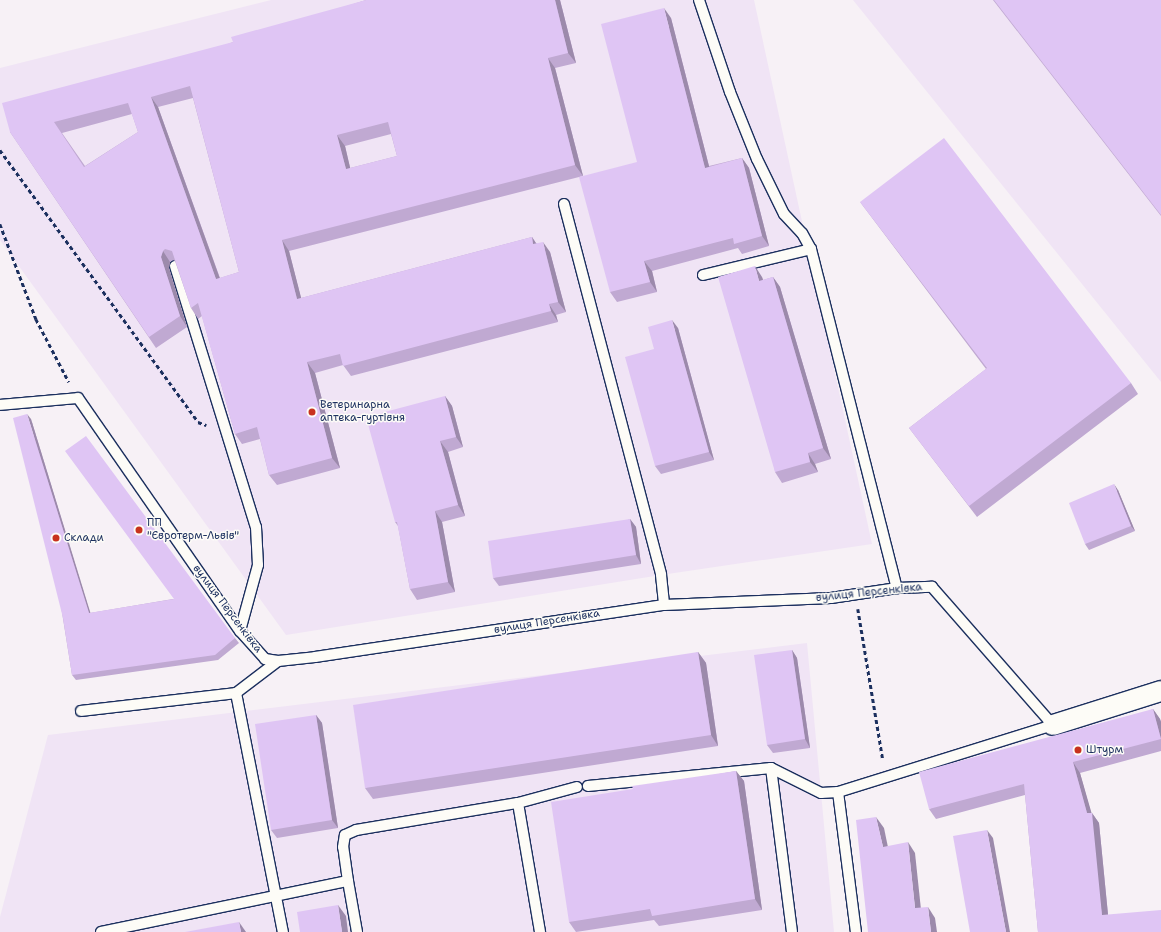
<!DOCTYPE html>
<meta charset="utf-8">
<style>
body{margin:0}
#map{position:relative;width:1161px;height:932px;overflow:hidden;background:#f7f1f6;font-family:"Shantell Sans",sans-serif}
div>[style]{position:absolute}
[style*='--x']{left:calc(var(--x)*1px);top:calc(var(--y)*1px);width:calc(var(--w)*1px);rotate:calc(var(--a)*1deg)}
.built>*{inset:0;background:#f0e4f5}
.path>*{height:2.5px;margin-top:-1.25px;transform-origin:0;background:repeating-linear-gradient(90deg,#1b2f5e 0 4px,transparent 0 7px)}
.roads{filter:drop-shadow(1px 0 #1b2f5e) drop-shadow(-1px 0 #1b2f5e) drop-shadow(0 1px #1b2f5e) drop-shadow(0 -1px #1b2f5e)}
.service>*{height:10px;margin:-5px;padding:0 5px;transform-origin:5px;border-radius:5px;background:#fdfcf7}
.minor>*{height:20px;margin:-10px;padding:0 10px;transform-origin:10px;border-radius:10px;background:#fdfcf7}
.wall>*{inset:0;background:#c0a9d2}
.shaded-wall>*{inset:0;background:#9c8aab}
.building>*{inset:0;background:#dfc5f4}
.dots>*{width:11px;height:11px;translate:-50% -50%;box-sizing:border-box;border:2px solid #fdfcf7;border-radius:50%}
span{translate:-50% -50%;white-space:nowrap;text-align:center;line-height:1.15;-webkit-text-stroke:3px #fdfcf7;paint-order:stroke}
.poi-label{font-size:11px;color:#1b2f5e}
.left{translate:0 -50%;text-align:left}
.street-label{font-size:11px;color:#1b2f5e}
</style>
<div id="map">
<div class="built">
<i style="clip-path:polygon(271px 0,754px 0,872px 544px,661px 575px,286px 635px,0 240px,0 68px)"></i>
<i style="clip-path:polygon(853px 0,1161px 0,1161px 382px)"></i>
<i style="clip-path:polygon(807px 643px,834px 932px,0 932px,0 917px,48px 735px)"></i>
</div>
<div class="path">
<i style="--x:0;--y:150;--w:336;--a:53.9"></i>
<i style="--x:198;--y:422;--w:9;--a:21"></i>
<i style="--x:0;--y:224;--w:102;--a:69.2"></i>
<i style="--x:36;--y:319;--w:71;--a:62.4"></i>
<i style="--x:858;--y:609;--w:153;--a:80.6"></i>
</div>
<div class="roads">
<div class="service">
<i style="--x:699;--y:0;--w:97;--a:71.4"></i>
<i style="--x:730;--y:92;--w:72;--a:68.1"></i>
<i style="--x:757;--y:159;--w:61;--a:63.9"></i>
<i style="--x:784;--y:214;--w:26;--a:47"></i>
<i style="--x:802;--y:233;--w:18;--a:61"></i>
<i style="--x:564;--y:204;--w:383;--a:75.3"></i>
<i style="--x:661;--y:575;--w:30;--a:84"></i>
<i style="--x:175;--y:266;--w:273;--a:72.8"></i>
<i style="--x:256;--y:527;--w:38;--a:87"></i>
<i style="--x:258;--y:565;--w:68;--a:105.3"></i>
<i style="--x:703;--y:275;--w:111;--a:-13.5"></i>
<i style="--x:811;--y:249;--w:350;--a:75.8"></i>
<i style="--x:0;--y:405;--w:78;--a:-5.1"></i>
<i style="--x:78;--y:398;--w:284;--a:55.2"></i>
<i style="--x:240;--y:631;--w:38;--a:48"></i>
<i style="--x:265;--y:659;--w:13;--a:9"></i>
<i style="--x:278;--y:661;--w:37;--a:-6"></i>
<i style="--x:315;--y:657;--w:353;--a:-8.5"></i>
<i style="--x:664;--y:605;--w:167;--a:-2.4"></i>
<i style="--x:831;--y:598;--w:67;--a:-8.6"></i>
<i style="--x:897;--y:588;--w:35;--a:-2"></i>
<i style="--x:932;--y:587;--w:184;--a:48.8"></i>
<i style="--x:1053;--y:725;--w:225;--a:162.7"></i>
<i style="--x:838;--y:792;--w:17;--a:177"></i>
<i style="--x:821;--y:793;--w:56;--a:-153.4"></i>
<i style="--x:771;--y:768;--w:184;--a:174.4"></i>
<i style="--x:278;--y:661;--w:53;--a:142.7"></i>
<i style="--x:236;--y:693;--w:244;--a:78.9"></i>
<i style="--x:81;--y:711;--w:156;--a:-6.6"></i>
<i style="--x:771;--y:768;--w:165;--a:82.7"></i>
<i style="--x:838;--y:792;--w:141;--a:82.7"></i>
<i style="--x:518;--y:803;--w:131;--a:80.3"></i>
<i style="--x:348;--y:881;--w:34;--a:-98"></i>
<i style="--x:343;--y:847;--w:12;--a:-81"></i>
<i style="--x:345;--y:835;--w:12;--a:-24"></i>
<i style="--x:356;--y:830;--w:164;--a:-9.5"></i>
<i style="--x:518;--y:803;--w:61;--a:-15.2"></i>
<i style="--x:101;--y:932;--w:252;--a:-11.7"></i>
<i style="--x:348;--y:881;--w:52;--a:80"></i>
</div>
<div class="minor">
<i style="--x:1053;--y:725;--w:113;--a:-17.5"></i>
</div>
</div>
<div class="wall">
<i style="clip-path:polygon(evenodd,366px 0,560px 0,576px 63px,555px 68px,583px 176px,289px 251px,301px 298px,532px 237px,536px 243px,550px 252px,566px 312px,556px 315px,558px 322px,351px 376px,343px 365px,315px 373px,340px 468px,277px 485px,269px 475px,260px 439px,242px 444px,235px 434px,202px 316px,198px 319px,191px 308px,175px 261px,173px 260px,170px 262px,169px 268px,187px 327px,156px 348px,10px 132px,233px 42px,366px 0,193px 98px,239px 272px,220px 278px,158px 107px,193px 98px,366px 0,132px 114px,138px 132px,85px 166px,62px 133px,132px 114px,366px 0,391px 134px,397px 156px,350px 168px,345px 146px,391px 134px)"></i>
<i style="clip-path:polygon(993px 0,1161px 0,1161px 216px)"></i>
<i style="clip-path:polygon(671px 18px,709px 166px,742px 158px,749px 168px,769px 246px,742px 254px,738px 248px,652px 271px,657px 292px,617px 302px,610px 292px,637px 162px)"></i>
<i style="clip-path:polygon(860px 202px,1131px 383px,1138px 394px,977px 517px,909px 428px,986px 369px)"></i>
<i style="clip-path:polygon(762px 277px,763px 280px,773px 277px,780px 287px,831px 459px,815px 464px,818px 472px,782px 483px,775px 472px)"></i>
<i style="clip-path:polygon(678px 328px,714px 460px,661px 474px,655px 466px,654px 349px)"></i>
<i style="clip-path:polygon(445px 396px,452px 406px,463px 447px,448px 452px,465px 516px,442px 522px,455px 592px,417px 600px,410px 589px,398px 526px,395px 522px)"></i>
<i style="clip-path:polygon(31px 419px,90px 613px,173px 599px,235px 638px,239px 643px,218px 660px,76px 680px,72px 675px)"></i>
<i style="clip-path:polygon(1118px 490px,1135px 531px,1089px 550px,1085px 544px)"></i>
<i style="clip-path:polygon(630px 519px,636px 527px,641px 564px,499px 586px,493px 578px)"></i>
<i style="clip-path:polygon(792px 650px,797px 658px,810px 748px,773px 753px,767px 745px)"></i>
<i style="clip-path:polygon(698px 652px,706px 663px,718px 746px,373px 799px,365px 788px)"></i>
<i style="clip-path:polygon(1153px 709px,1160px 719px,1161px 722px,1161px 751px,1080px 773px,1091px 813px,1092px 813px,1099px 823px,1108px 914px,1038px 932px,1025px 795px,936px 819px,929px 809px)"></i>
<i style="clip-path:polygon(316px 715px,322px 723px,338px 828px,277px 838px,271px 830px)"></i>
<i style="clip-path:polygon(736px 771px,744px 781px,762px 910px,659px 926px,654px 920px,576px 932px,569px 922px,633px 789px)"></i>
</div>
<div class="shaded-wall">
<i style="clip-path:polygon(555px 0,560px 0,576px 63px,568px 53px)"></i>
<i style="clip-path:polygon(664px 8px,671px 18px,712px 178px,705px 168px)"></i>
<i style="clip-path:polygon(548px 58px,555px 68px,583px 176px,575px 165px)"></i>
<i style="clip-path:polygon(151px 97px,158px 107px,224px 290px,216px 279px)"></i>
<i style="clip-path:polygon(337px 135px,345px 146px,353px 180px,346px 169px)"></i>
<i style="clip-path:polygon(742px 158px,749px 168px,769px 246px,762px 236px)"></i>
<i style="clip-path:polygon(532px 237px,539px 248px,533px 244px)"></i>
<i style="clip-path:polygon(282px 240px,289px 251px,304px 309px,297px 299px)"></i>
<i style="clip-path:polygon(543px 242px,550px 252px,566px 312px,558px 302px)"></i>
<i style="clip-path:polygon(163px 251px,170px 262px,169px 268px,187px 327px,180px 316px,161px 257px)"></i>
<i style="clip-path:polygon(644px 261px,652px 271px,657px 292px,650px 282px)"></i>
<i style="clip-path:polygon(755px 266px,762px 277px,767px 291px,759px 281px)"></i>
<i style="clip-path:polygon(773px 277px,780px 287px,831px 459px,823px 448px)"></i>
<i style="clip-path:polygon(549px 304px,556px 315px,558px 322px,551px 311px)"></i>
<i style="clip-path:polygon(672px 320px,678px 328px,714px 460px,709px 452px)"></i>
<i style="clip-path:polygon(307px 362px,315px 373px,340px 468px,332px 458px)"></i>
<i style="clip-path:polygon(445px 396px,452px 406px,463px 447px,456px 437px)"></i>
<i style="clip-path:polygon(27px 414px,31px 419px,92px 618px,89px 613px)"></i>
<i style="clip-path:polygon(440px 441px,448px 452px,465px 516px,458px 505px)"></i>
<i style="clip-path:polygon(808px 453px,815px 464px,818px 472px,810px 462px)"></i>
<i style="clip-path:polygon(1114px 484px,1118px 490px,1135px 531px,1131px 526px)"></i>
<i style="clip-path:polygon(435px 511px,442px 522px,455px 592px,448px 582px)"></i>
<i style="clip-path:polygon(630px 519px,636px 527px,641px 564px,636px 555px)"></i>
<i style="clip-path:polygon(792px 650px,797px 658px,810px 748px,805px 739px)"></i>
<i style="clip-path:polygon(698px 652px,706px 663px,718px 746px,711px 735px)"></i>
<i style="clip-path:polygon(1153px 709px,1160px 719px,1161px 722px,1161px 739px)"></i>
<i style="clip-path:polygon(316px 715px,322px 723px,338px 828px,332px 820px)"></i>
<i style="clip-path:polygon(1073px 762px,1080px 773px,1093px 818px,1092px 813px,1099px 823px,1109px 925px,1102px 915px,1087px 813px)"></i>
<i style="clip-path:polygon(736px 771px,744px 781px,762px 910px,755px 899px)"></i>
<i style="clip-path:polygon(876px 817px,884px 828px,890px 857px,883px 847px)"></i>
<i style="clip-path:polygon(987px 830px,993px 838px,1010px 932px,1006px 932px)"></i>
<i style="clip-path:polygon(908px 842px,915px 853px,922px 919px,915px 908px)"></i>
<i style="clip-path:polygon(338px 905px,346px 916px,348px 932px,342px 932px)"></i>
<i style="clip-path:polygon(928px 907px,935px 918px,937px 932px,931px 932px)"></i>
<i style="clip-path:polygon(239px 922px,246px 932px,241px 932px)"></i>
</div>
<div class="building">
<i style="clip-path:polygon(evenodd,366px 0,555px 0,568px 53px,548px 58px,575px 165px,282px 240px,297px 299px,532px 237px,533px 244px,543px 242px,558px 302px,549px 304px,551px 311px,343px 366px,340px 354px,307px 362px,332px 458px,269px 475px,257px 427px,235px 434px,198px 303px,191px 308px,172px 251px,165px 249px,163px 251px,161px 257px,180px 316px,149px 337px,10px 132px,2px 103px,233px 42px,231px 37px,366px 0,190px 86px,239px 272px,216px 279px,151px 97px,190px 86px,366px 0,128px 103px,138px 132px,84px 167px,54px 122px,128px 103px,366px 0,388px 122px,397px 156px,346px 169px,337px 135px,388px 122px)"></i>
<i style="clip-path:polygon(994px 0,1161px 0,1161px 215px)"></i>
<i style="clip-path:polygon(664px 8px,705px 168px,742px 158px,762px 236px,734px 244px,733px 238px,644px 261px,650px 282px,610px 292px,579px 177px,637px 162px,601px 24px)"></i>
<i style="clip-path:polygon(944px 138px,1131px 383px,969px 506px,909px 428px,987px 368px,860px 202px)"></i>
<i style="clip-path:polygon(755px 266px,759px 281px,773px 277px,823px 448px,808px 453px,810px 462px,775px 472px,718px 277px)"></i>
<i style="clip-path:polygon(672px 320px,709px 452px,655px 466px,625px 357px,654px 349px,648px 327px)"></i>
<i style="clip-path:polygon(445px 396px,456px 437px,440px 441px,458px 505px,435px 511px,448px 582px,410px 589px,397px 522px,395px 522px,366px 417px)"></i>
<i style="clip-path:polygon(27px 414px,89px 613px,174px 599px,65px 451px,86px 436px,235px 638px,215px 655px,72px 675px,63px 618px,13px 418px)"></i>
<i style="clip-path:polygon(1114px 484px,1131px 526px,1085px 544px,1069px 503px)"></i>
<i style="clip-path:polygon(630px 519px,636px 555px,493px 578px,488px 541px)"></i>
<i style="clip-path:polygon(792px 650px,805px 739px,767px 745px,754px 655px)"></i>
<i style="clip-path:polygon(698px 652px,711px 735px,365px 788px,353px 705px)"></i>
<i style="clip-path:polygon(1153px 709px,1161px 739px,1073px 762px,1087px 813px,1092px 813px,1102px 915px,1161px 910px,1161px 932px,1038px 932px,1024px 784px,929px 809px,919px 772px)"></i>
<i style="clip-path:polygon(316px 715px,332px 820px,271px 830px,255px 724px)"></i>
<i style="clip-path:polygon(736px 771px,755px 899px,652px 916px,650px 909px,569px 922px,551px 802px,633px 789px,632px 786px)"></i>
<i style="clip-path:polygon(876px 817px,883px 847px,908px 842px,915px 908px,928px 907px,931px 932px,868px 932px,856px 820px)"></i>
<i style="clip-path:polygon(987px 830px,1006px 932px,970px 932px,953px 836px)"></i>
<i style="clip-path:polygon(338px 905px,342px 932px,300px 932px,297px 912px)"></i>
<i style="clip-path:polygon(239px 922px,241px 932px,185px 932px)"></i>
</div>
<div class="dots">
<i style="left:312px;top:412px;background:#c8321e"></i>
<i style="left:139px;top:530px;background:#c8321e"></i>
<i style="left:56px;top:538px;background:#c8321e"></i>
<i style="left:1078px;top:750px;background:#c8321e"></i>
</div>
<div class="poi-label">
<span class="left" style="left:320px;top:412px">Ветеринарна<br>аптека-гуртівня</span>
<span class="left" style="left:147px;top:530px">ПП<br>"Євротерм-Львів"</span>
<span class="left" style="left:64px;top:538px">Склади</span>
<span class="left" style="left:1086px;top:750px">Штурм</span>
</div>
<div class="street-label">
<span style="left:869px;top:593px;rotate:-6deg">вулиця Персенківка</span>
<span style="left:227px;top:609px;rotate:53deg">вулиця Персенківка</span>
<span style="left:547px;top:622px;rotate:-9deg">вулиця Персенківка</span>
</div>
</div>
